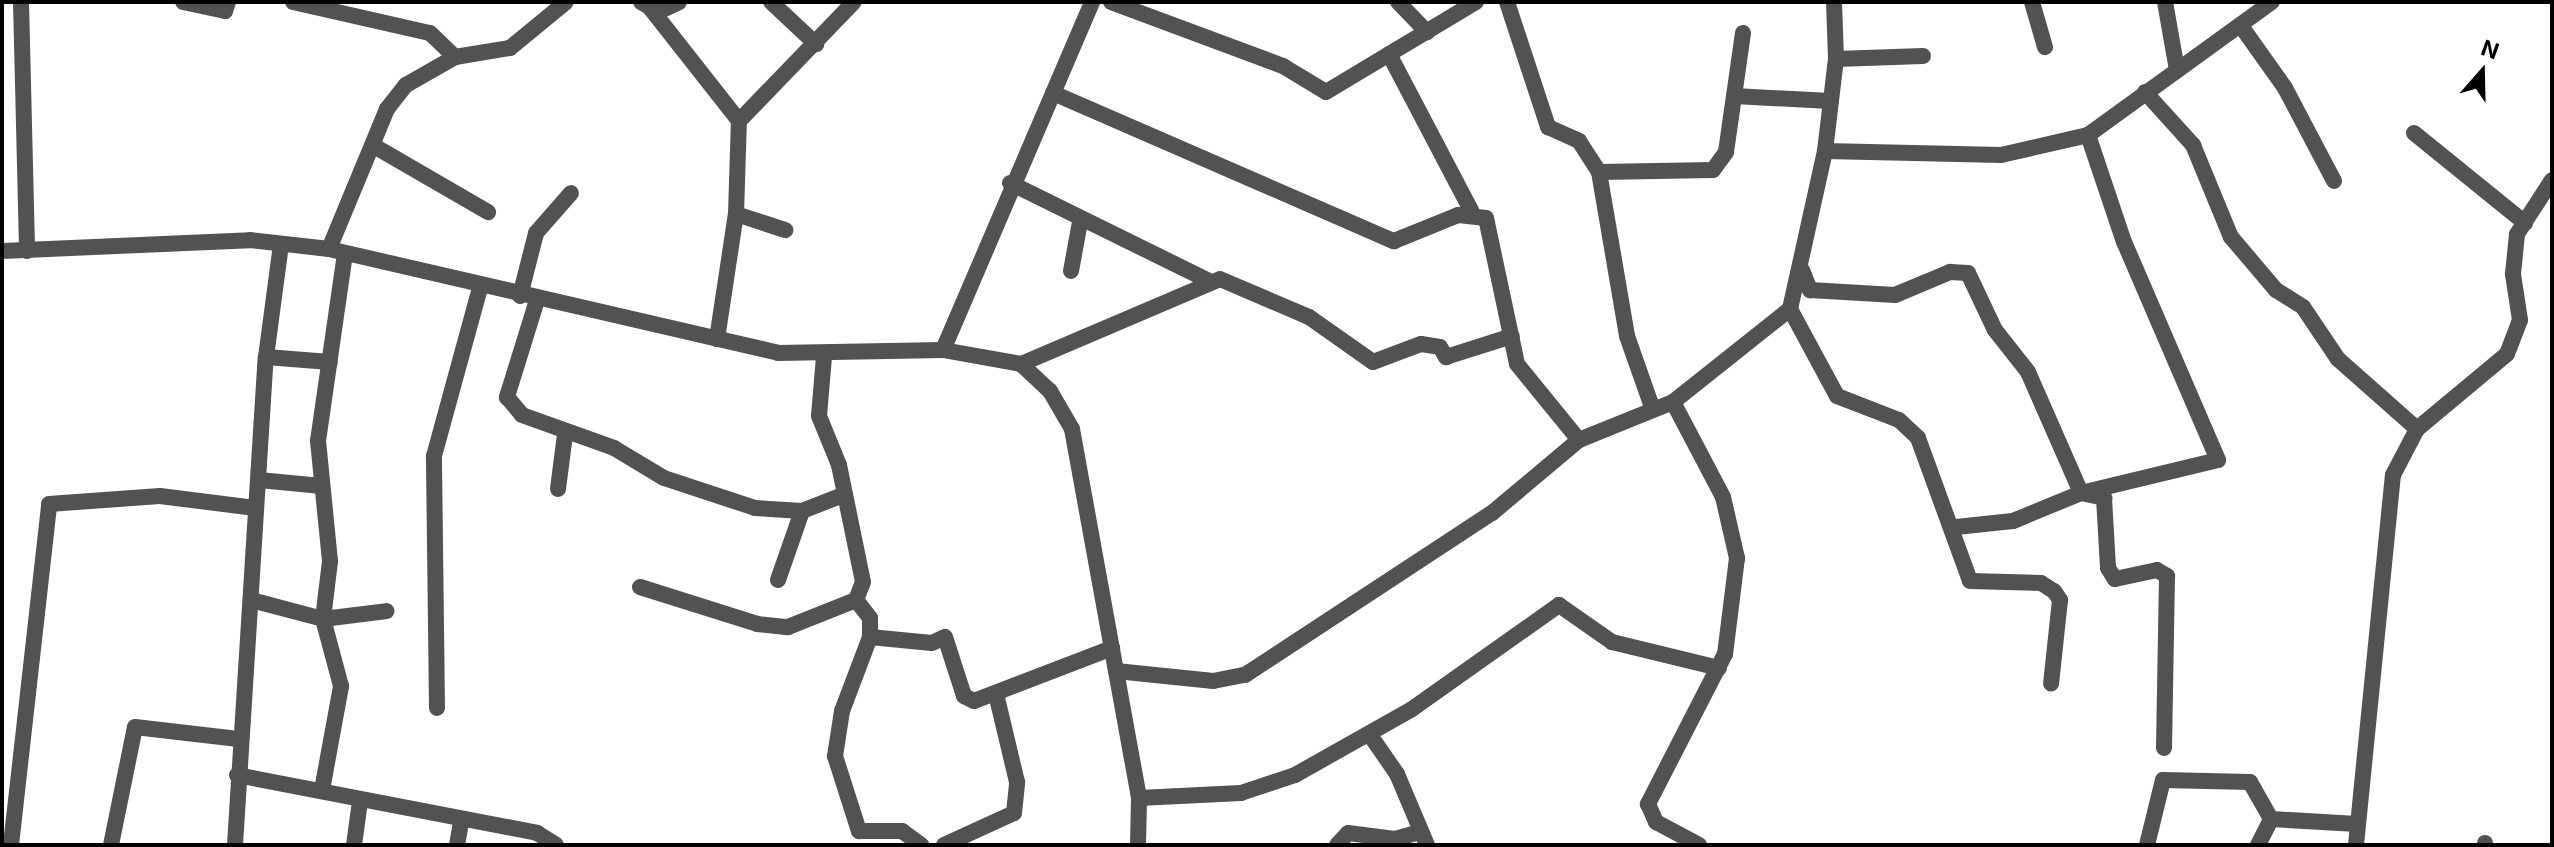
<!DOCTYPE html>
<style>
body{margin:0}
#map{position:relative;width:2554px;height:847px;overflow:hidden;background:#fff;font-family:Inter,sans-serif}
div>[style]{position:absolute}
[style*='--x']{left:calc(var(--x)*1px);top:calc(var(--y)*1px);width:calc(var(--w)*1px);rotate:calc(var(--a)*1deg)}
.minor>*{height:16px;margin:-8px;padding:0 8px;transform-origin:8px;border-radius:8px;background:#525252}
span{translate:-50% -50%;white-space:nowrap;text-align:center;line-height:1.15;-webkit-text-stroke:6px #fff;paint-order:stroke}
.frame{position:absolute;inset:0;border:4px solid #000;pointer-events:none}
.north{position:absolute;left:2442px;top:32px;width:80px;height:80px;-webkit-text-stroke:6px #fff;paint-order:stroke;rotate:20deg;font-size:22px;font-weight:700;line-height:32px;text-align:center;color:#000}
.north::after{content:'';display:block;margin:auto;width:28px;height:36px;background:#000;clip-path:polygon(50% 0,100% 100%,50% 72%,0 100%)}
</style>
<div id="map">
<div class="minor">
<i style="--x:21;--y:2;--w:249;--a:88.6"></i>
<i style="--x:183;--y:2;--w:43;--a:12.1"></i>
<i style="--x:225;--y:11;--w:9;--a:-72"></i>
<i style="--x:293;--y:2;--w:140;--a:12.8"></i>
<i style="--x:430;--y:33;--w:35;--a:44"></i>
<i style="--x:641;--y:2;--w:20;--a:30"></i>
<i style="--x:658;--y:12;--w:23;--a:-25"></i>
<i style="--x:771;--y:2;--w:62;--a:43"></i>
<i style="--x:1111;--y:2;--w:184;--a:20.4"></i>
<i style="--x:1283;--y:66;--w:50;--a:31.2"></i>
<i style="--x:1326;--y:92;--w:175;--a:-31"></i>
<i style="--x:1398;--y:2;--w:42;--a:46"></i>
<i style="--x:1507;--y:2;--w:132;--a:71.8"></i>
<i style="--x:1548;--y:127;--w:34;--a:24"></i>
<i style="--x:1579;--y:141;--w:37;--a:57"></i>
<i style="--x:1599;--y:172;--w:114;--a:-1"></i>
<i style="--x:1713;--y:170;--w:22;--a:-54"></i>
<i style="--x:1726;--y:152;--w:57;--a:-81.9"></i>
<i style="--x:2032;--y:2;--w:47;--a:73.9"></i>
<i style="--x:2165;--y:2;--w:69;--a:80"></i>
<i style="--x:651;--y:9;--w:142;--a:51.8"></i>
<i style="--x:2241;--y:26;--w:76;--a:54.6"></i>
<i style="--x:2285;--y:88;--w:105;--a:62.2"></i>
<i style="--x:1743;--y:33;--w:64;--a:98.1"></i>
<i style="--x:1734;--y:96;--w:97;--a:3"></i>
<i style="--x:1389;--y:54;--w:178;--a:62.3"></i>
<i style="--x:1836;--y:59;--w:87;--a:-2"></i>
<i style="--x:2145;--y:92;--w:72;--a:47.8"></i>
<i style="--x:2193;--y:145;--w:100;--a:67.6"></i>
<i style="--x:2231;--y:237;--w:70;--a:49.7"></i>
<i style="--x:2276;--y:290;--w:32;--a:32"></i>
<i style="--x:2303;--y:307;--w:63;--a:56.1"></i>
<i style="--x:2338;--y:359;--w:106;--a:41.5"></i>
<i style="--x:1053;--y:93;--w:372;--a:23.5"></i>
<i style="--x:1394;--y:241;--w:69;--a:-22.1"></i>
<i style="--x:1458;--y:215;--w:28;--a:6"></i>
<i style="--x:1486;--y:218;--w:149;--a:78"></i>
<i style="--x:1517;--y:364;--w:98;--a:50.8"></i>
<i style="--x:1579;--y:440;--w:101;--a:-22"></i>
<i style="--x:1673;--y:402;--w:149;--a:-38.5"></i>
<i style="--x:1790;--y:309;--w:162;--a:-77.5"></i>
<i style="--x:1825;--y:151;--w:93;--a:-83.2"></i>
<i style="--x:1836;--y:59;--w:57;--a:-92"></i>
<i style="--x:2414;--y:133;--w:143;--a:39"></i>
<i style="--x:374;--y:146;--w:132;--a:30.1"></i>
<i style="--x:1825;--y:151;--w:176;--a:1.3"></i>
<i style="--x:2001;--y:155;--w:89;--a:-12.9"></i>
<i style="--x:2088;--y:135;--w:227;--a:-35.9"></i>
<i style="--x:1599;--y:172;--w:166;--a:80.3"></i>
<i style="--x:1627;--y:336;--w:78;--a:70.6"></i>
<i style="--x:1010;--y:183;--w:224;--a:26.2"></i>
<i style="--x:736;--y:214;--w:52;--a:18.1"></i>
<i style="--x:329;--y:249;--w:152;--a:-67.5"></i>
<i style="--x:387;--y:109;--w:31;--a:-52"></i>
<i style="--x:406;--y:85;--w:56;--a:-29.7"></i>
<i style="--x:455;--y:57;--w:56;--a:-9.3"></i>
<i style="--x:510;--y:48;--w:72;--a:-39.4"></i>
<i style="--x:2;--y:251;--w:248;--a:-2.5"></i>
<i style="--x:250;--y:240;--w:80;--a:6.5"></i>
<i style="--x:329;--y:249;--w:461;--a:13"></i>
<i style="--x:778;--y:353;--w:165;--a:-1"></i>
<i style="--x:943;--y:350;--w:79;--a:10.2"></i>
<i style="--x:1021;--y:364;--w:40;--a:43"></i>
<i style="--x:1050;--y:391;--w:44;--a:59.9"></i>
<i style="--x:1072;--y:429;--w:375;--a:79.7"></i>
<i style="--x:1139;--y:798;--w:47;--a:91.2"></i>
<i style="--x:1802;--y:270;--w:22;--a:68"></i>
<i style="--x:1810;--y:290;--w:85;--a:3.4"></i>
<i style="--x:1895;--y:295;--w:60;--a:-22.7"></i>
<i style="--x:1950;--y:272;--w:18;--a:3"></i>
<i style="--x:1968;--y:273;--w:63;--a:64.7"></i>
<i style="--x:1995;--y:330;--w:53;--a:51.8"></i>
<i style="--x:2028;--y:372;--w:132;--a:66.3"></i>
<i style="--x:2081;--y:493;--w:24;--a:12"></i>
<i style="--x:2104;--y:498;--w:70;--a:86.7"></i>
<i style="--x:2108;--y:568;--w:13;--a:58"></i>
<i style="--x:2115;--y:579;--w:43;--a:-12.1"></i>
<i style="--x:2157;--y:570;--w:12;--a:31"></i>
<i style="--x:2167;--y:576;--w:172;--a:91"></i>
<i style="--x:1071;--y:271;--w:50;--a:-79.6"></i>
<i style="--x:520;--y:296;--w:65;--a:-75.7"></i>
<i style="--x:536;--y:233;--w:53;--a:-48.8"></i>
<i style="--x:537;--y:300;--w:102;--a:107.2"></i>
<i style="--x:507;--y:397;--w:23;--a:50"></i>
<i style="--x:522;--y:415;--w:98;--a:19.7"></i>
<i style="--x:614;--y:448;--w:58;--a:31"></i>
<i style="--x:664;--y:478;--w:96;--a:18.2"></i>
<i style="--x:755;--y:508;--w:47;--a:3.7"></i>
<i style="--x:802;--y:511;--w:44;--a:-21.3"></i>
<i style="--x:1790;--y:309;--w:99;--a:61.6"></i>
<i style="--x:1837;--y:396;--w:66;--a:21.2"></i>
<i style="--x:1899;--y:420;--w:26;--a:43"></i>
<i style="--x:1918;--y:438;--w:152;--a:70"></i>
<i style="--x:1970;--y:581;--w:71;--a:1.6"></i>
<i style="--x:2041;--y:583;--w:15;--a:32"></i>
<i style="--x:2054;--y:591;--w:11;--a:56"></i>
<i style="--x:2060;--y:600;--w:84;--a:96.1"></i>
<i style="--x:717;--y:339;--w:126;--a:-81.4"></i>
<i style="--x:736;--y:214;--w:93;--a:-88.2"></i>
<i style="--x:739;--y:121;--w:165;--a:-46"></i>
<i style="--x:943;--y:350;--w:379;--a:-66.8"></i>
<i style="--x:266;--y:357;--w:64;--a:4.5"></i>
<i style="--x:1021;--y:364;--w:216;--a:-23.1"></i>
<i style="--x:1220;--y:279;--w:97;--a:23.1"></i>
<i style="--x:1309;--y:317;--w:78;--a:35.1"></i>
<i style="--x:1373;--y:362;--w:51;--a:-20.6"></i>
<i style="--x:1421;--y:344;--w:19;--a:9"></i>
<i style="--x:1440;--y:347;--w:12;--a:59"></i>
<i style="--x:1446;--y:357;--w:69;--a:-17.7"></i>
<i style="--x:1673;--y:402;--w:107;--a:62.2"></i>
<i style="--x:1723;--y:497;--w:63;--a:77.1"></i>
<i style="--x:1737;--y:558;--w:97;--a:97.1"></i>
<i style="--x:1725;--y:654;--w:169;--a:117.2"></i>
<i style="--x:1648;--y:804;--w:20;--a:66"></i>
<i style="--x:1656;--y:822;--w:49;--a:28.1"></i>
<i style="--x:259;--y:480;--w:63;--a:5.4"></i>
<i style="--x:558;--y:489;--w:55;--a:-82.7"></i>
<i style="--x:1956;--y:527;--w:57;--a:-6"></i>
<i style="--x:2013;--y:521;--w:74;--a:-22.4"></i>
<i style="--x:2081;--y:493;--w:141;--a:-13.5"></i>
<i style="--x:2218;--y:460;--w:237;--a:-113.3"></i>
<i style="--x:2124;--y:242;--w:113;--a:-108.6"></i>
<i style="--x:778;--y:580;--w:73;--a:-70.8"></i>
<i style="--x:640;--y:587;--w:123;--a:17.5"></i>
<i style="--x:757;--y:624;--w:31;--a:6"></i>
<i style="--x:788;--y:627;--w:73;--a:-21.7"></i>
<i style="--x:856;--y:600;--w:19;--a:-69"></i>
<i style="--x:863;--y:582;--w:119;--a:-101.6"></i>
<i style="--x:839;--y:465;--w:53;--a:-112.2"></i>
<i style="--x:819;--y:416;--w:60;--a:-85.2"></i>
<i style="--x:856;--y:600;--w:23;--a:52"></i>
<i style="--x:870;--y:618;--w:19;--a:90"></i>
<i style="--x:870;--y:637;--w:79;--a:110.7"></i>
<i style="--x:842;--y:711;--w:46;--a:98.8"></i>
<i style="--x:835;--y:756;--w:79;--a:72.3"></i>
<i style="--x:859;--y:831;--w:43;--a:0"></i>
<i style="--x:902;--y:831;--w:24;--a:36"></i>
<i style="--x:255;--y:601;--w:70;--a:14.8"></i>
<i style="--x:323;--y:619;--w:64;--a:-7.1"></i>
<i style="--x:870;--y:637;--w:62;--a:5.5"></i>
<i style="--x:932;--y:643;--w:14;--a:-25"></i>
<i style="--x:945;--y:637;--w:62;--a:72.1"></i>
<i style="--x:964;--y:696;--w:11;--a:27"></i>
<i style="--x:974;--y:701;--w:148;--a:-21"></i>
<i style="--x:1116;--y:671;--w:98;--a:5.9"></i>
<i style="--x:1213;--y:681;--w:33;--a:-11"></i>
<i style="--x:1245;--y:675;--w:295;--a:-33.3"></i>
<i style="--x:1492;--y:513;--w:114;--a:-40"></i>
<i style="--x:437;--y:708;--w:252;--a:-90.7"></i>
<i style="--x:434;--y:456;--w:174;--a:-74.7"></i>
<i style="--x:1370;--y:735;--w:47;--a:55.3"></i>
<i style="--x:1397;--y:774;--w:77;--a:67.1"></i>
<i style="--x:237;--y:775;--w:306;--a:10.9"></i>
<i style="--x:537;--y:833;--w:22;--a:32"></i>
<i style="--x:322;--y:790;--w:106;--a:-79.6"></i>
<i style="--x:341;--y:686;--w:69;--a:-105"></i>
<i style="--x:323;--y:619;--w:58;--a:-83.1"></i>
<i style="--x:330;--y:561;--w:121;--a:-95.7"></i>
<i style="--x:318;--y:441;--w:189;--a:-81.8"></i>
<i style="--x:1139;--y:798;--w:102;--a:-2.8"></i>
<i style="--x:1241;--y:793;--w:57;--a:-18.4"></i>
<i style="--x:1295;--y:775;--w:134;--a:-29.4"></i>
<i style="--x:1412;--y:709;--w:180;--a:-35.3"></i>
<i style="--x:1559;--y:605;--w:65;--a:34.9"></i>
<i style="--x:1612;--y:642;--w:110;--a:13.7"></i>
<i style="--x:11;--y:845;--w:343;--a:-83.6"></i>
<i style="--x:49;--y:504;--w:111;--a:-4.1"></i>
<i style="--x:160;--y:496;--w:96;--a:7.2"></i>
<i style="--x:111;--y:845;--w:120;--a:-78.5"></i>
<i style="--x:135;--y:727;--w:104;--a:6.6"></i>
<i style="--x:235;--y:845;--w:489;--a:-86.4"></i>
<i style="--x:266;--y:357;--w:114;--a:-82.4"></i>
<i style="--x:354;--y:845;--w:44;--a:-82.2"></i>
<i style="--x:457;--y:845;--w:23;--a:-80"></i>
<i style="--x:944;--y:845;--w:77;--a:-24.6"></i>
<i style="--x:1014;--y:813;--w:31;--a:-84"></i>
<i style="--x:1017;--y:782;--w:90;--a:-103.4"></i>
<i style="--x:1337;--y:845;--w:16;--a:-47"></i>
<i style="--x:1348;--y:833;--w:47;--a:7.3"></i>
<i style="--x:1395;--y:839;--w:25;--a:-16"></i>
<i style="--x:2147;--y:845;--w:67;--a:-76.2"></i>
<i style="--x:2163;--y:780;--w:87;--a:1.3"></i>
<i style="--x:2250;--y:782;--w:43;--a:60.4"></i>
<i style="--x:2271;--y:819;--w:86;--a:3.3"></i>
<i style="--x:2258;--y:845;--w:29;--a:-63"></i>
<i style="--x:2356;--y:845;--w:372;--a:-84.3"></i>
<i style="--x:2393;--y:475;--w:52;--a:-62.4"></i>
<i style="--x:2417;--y:429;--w:117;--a:-39.8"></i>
<i style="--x:2507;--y:354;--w:36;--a:-69"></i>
<i style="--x:2520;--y:320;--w:47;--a:-98.7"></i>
<i style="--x:2513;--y:274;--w:40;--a:-84.3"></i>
<i style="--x:2517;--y:234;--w:64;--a:-57.1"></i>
<i style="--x:2485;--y:845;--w:2;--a:-90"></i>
</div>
<div class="frame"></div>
<div class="north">N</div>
</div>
